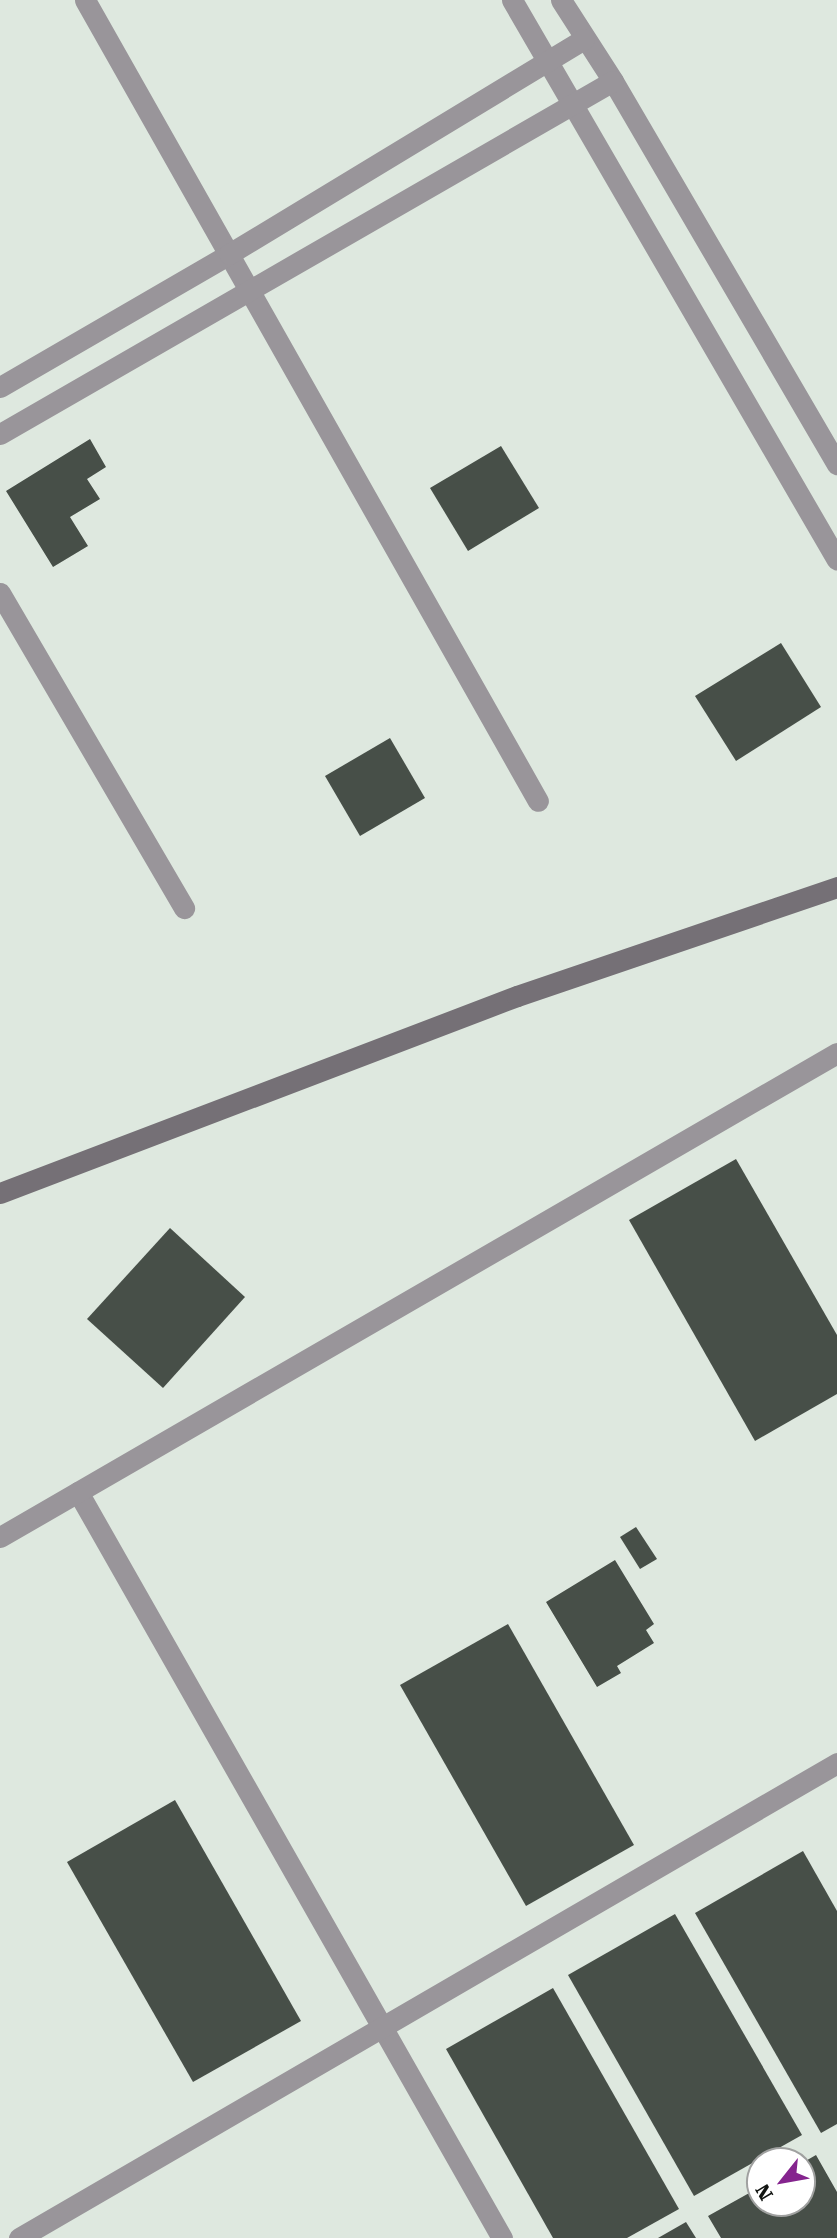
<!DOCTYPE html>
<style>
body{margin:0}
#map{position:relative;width:837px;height:2238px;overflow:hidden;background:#dee8df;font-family:"Roboto Serif",serif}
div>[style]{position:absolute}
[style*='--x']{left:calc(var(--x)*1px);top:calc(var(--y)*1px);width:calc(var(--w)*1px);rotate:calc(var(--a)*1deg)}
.building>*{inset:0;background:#474f48}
.street>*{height:21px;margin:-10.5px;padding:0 10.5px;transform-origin:10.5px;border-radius:10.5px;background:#99959a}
.secondary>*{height:21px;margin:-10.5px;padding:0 10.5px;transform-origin:10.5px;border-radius:10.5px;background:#757076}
span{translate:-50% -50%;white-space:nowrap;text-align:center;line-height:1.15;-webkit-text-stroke:7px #fff;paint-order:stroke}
.north{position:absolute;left:746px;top:2147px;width:70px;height:70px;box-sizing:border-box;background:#fff;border:2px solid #a0a1a0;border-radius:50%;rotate:239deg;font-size:19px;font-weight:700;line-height:28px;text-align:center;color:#111411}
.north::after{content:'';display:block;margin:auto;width:24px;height:32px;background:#85248e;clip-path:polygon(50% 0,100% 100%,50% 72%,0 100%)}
</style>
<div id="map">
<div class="building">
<i style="clip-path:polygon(90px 439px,106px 467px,87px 479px,100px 499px,70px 517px,88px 546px,53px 567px,6px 491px)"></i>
<i style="clip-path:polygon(501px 446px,539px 508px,468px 551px,430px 488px)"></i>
<i style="clip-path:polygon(781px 643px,821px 707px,736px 761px,695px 696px)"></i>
<i style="clip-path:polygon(390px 738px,425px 798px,360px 836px,325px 776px)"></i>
<i style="clip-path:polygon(736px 1159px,837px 1335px,837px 1394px,755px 1441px,629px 1220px)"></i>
<i style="clip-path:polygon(170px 1228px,245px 1297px,163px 1388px,87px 1319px)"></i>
<i style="clip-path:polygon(636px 1527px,657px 1559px,640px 1569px,620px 1537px)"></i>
<i style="clip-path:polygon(615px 1560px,654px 1624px,646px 1630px,654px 1643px,617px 1666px,621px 1673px,597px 1687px,546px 1602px)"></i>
<i style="clip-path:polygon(508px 1624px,634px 1845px,526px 1906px,400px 1685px)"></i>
<i style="clip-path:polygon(175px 1800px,301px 2021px,193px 2082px,67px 1862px)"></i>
<i style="clip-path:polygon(803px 1851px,837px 1911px,837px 2124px,821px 2133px,695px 1913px)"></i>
<i style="clip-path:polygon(675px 1914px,802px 2135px,694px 2196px,568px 1975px)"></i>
<i style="clip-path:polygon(553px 1988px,679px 2209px,627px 2238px,553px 2238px,446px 2049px)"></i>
<i style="clip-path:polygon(816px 2155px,837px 2192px,837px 2238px,721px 2238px,708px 2216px,760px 2187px,760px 2203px,802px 2203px,802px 2163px)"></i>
<i style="clip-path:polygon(686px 2222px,696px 2238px,658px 2238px)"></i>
</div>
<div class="street">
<i style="--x:85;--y:0;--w:920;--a:60.51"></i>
<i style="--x:512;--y:0;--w:647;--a:59.87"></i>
<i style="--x:561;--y:0;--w:96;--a:57.3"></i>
<i style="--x:613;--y:81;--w:444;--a:59.7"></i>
<i style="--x:0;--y:387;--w:265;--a:-30.1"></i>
<i style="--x:229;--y:254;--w:415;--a:-31.2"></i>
<i style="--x:0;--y:434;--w:707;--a:-29.94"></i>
<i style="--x:0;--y:593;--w:365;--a:59.7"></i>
<i style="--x:78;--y:1492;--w:858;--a:60.39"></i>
<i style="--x:0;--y:1537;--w:967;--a:-30.04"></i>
<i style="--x:19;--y:2238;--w:946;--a:-30.14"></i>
</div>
<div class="secondary">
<i style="--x:0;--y:1193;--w:553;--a:-20.86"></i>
<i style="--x:517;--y:996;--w:338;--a:-18.8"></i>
</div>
<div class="north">N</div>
</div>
